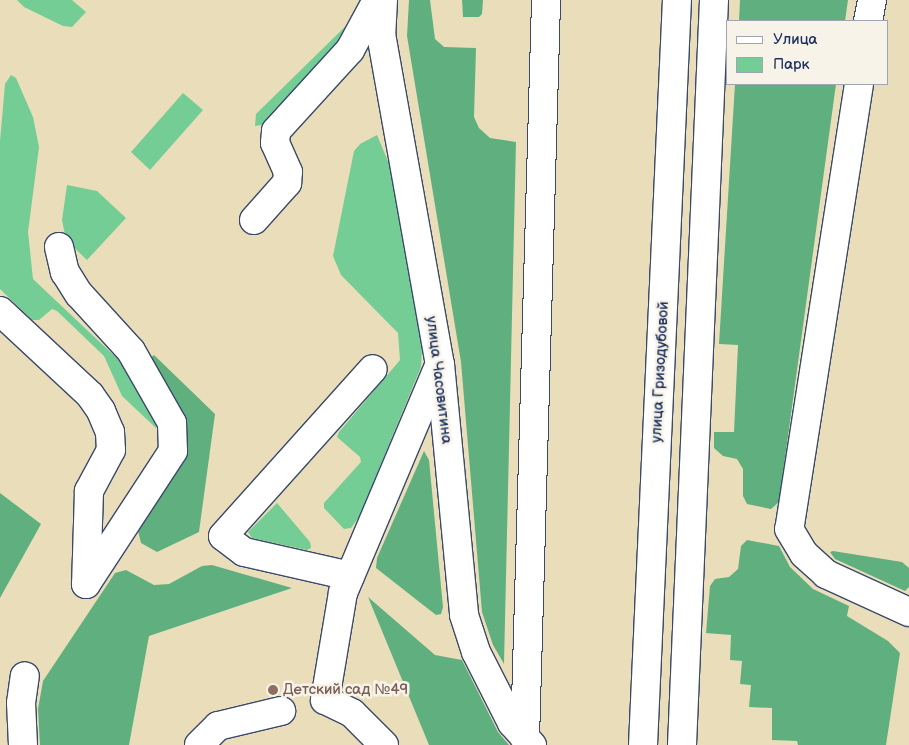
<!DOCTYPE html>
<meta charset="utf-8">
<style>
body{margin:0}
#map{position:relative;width:909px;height:745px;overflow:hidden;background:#eadeba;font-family:"Balsamiq Sans",sans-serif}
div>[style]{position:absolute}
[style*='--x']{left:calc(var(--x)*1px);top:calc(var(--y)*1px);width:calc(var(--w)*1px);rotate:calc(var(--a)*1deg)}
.green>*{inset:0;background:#74cd94}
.forest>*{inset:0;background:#5fb07e}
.roads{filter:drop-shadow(1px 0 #3a496c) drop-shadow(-1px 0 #3a496c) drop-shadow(0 1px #3a496c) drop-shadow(0 -1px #3a496c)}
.minor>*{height:28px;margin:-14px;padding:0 14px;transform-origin:14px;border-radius:14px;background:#fff}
.dots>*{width:14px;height:14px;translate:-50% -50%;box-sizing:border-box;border:2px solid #f7f3e8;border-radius:50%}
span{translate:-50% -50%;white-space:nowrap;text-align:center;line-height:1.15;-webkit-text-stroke:5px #f7f3e8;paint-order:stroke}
.street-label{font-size:15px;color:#1b2f5e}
.education-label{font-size:15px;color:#785e54}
.left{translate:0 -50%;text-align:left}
.legend{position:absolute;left:726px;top:20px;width:162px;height:65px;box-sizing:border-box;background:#f7f3e8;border:1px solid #9fa5b1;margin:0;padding:6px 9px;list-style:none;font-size:15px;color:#1b2f5e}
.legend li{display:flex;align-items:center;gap:10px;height:25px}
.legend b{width:25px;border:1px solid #9fa5b1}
</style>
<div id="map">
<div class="green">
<i style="clip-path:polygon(17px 0,72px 0,86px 12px,72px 27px,63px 26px,24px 7px)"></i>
<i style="clip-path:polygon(358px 14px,340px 43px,267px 124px,255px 126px,256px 114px)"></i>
<i style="clip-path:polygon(11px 75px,16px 78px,33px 117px,39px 147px,28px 232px,33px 279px,123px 364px,158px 424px,156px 428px,122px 396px,104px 356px,57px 311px,52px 309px,39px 320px,32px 320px,0 289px,0 141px,5px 84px)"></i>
<i style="clip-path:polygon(183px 93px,203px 110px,150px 170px,131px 152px)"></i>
<i style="clip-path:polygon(377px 135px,390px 166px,422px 349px,421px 367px,359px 517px,351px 528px,344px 529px,324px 508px,324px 503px,361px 462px,360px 457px,337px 437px,339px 432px,400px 360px,398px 333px,341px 275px,333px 256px,354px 151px,360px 144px)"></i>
<i style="clip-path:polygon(67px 185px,97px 191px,126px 218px,87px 260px,66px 240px,62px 220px)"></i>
<i style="clip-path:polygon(277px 503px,310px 542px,311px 548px,307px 550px,252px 538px,248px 532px)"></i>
</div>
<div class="forest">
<i style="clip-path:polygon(409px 0,430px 0,435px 39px,444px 47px,476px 48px,474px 117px,479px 128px,490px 138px,516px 142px,504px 664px,493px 645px,482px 612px,461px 362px,407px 36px)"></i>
<i style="clip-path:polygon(462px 0,483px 0,482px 14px,479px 17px,463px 17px)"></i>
<i style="clip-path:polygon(740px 0,848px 0,845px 21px,739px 21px)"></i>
<i style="clip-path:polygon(735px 84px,836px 84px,779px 502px,771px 509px,747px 504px,743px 496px,743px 469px,737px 459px,723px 456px,714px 448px,714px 432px,734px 432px,738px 345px,719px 344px)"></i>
<i style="clip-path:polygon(154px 355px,215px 414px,199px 532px,157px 552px,141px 543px,138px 531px,185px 455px,150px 358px)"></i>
<i style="clip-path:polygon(424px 451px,429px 460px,443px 607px,441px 614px,436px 615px,376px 568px,377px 558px)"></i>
<i style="clip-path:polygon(0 493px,41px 524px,0 598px)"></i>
<i style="clip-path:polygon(747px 540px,779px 546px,790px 567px,813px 589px,849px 606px,847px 616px,888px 641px,900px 653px,886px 745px,798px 745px,797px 741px,772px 740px,772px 708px,749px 707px,751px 685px,740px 684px,742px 661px,730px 660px,731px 635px,706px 633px,710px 586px,715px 579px,729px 577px,738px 569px,741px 546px)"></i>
<i style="clip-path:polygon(833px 551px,902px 562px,909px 568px,909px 587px,905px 591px,835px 559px,830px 552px)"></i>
<i style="clip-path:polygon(212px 565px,292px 588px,149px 636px,129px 745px,40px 745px,38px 709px,43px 681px,115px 573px,126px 570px,154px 585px,169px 584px,202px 566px)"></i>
<i style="clip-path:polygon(368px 597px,435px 655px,462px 660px,498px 732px,509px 745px,429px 745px)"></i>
</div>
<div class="roads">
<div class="minor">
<i style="--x:383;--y:0;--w:34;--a:93"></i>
<i style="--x:381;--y:34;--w:335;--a:79.9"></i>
<i style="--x:440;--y:364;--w:252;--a:84.5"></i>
<i style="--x:464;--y:615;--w:39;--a:72"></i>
<i style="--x:476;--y:652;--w:80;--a:63.1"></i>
<i style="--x:512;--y:723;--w:30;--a:48"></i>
<i style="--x:868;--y:21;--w:21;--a:-79"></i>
<i style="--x:859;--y:84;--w:450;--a:98.9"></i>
<i style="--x:789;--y:529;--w:29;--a:59"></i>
<i style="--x:804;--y:554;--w:30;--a:42"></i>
<i style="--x:826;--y:574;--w:91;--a:24.6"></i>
<i style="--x:254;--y:220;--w:50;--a:-48.3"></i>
<i style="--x:287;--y:183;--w:11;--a:-85"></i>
<i style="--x:288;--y:172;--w:32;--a:-114"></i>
<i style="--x:275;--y:143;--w:12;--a:-85"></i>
<i style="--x:276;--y:131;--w:110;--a:-47.6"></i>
<i style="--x:350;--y:50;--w:57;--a:-61.6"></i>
<i style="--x:59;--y:247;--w:26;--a:77"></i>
<i style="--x:65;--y:272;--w:26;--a:58"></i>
<i style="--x:79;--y:294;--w:77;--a:47.6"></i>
<i style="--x:131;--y:351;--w:83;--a:60.3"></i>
<i style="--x:172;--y:423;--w:28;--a:88"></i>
<i style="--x:173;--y:451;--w:159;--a:123.2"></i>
<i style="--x:0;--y:311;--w:123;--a:43"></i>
<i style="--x:90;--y:395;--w:19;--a:55"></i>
<i style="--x:101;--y:411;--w:23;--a:67"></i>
<i style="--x:110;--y:432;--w:18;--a:87"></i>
<i style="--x:111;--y:450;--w:47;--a:118.2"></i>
<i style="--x:89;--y:491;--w:93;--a:91.8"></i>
<i style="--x:350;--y:576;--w:109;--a:-167.2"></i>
<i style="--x:244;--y:552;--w:26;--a:-143"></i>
<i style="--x:223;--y:536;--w:224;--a:-48.1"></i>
<i style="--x:525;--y:739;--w:739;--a:-88.37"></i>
<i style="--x:23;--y:745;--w:42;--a:-92.7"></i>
<i style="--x:21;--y:703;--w:27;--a:-82"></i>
<i style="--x:199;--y:745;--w:27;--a:-45"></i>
<i style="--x:218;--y:726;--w:65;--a:-13.4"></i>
<i style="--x:384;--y:745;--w:45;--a:-135"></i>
<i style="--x:352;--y:713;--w:30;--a:-154"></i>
<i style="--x:325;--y:700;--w:109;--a:-80.5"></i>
<i style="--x:343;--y:593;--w:244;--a:-67.1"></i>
<i style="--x:643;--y:745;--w:746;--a:-87.39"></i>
<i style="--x:682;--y:745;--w:746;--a:-87.54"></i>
</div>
</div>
<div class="dots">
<i style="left:273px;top:690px;background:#8d6e63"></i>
</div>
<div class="street-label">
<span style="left:660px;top:372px;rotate:-87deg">улица Гризодубовой</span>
<span style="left:439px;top:380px;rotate:83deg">улица Часовитина</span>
</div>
<div class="education-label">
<span class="left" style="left:283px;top:690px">Детский сад №49</span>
</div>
<ul class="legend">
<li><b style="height:6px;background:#fff"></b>Улица</li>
<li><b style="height:14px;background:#74cd94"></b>Парк</li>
</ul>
</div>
